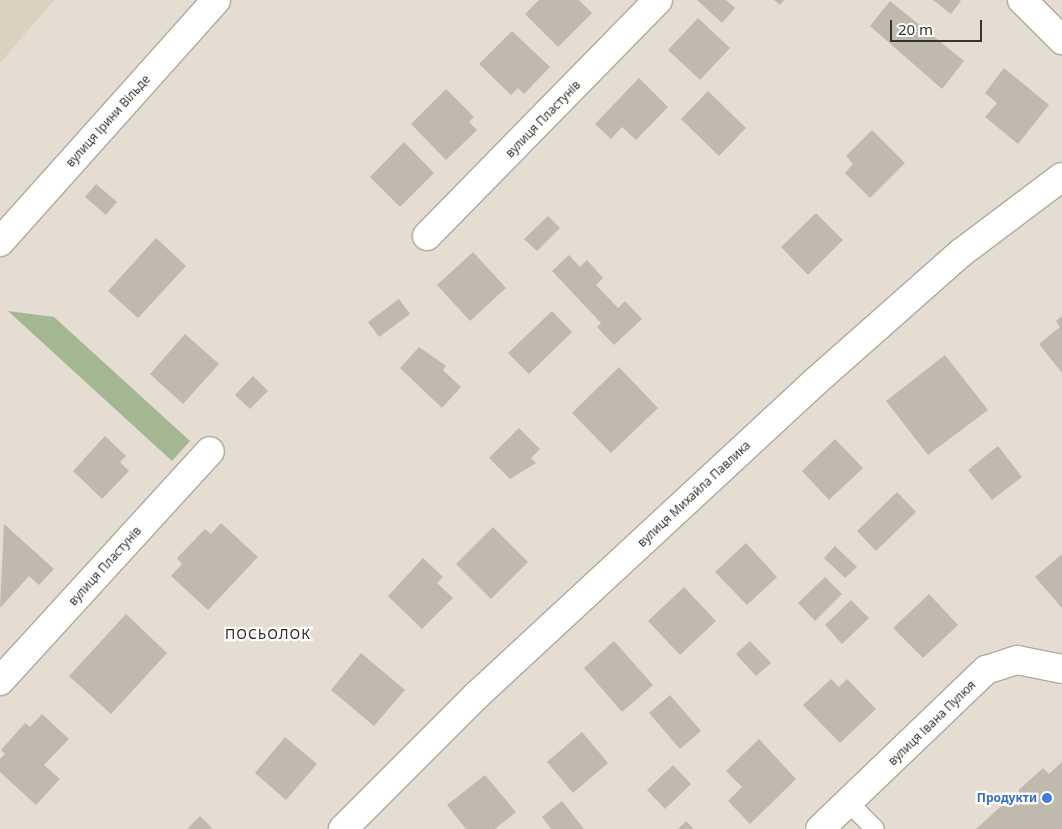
<!DOCTYPE html>
<meta charset="utf-8">
<style>
body{margin:0}
#map{position:relative;width:1062px;height:829px;overflow:hidden;background:#e5ddd2;font-family:"Noto Sans",sans-serif}
div>[style]{position:absolute}
[style*='--x']{left:calc(var(--x)*1px);top:calc(var(--y)*1px);width:calc(var(--w)*1px);rotate:calc(var(--a)*1deg)}
.built>*{inset:0;background:#dcd1be}
.green>*{inset:0;background:#a2b792}
.building>*{inset:0;background:#c0b9ad}
.roads{filter:drop-shadow(1px 0 #b1aa9e) drop-shadow(-1px 0 #b1aa9e) drop-shadow(0 1px #b1aa9e) drop-shadow(0 -1px #b1aa9e)}
.service>*{height:18px;margin:-9px;padding:0 9px;transform-origin:9px;border-radius:9px;background:#fff}
.minor>*{height:28px;margin:-14px;padding:0 14px;transform-origin:14px;border-radius:14px;background:#fff}
.dots>*{width:14px;height:14px;translate:-50% -50%;box-sizing:border-box;border:2px solid #fff;border-radius:50%}
span{translate:-50% -50%;white-space:nowrap;text-align:center;line-height:1.15;-webkit-text-stroke:4.5px #fff;paint-order:stroke}
.street-label{font-size:12px;color:#373430}
.shop-label{font-size:12px;color:#366cbe;font-weight:700}
.right{translate:-100% -50%;text-align:right}
.neighbourhood-label{font-size:14px;color:#2e2920;letter-spacing:1px}
.scale{position:absolute;left:890px;top:20px;width:92px;height:22px;box-sizing:border-box;border:2px solid #373430;border-top:0;padding-left:6px;font-size:15px;line-height:18px;white-space:nowrap;color:#373430;-webkit-text-stroke:4px #fff;paint-order:stroke}
</style>
<div id="map">
<div class="built">
<i style="clip-path:polygon(0 0,54px 0,0 63px)"></i>
</div>
<div class="green">
<i style="clip-path:polygon(8px 311px,54px 317px,190px 441px,172px 461px)"></i>
</div>
<div class="building">
<i style="clip-path:polygon(539px 0,579px 0,592px 13px,558px 47px,525px 14px)"></i>
<i style="clip-path:polygon(697px 0,726px 0,735px 8px,722px 23px)"></i>
<i style="clip-path:polygon(774px 0,784px 0,780px 5px)"></i>
<i style="clip-path:polygon(933px 0,959px 0,961px 1px,951px 14px)"></i>
<i style="clip-path:polygon(890px 1px,964px 61px,942px 89px,870px 26px)"></i>
<i style="clip-path:polygon(698px 18px,730px 48px,700px 80px,668px 50px)"></i>
<i style="clip-path:polygon(512px 31px,550px 67px,524px 94px,518px 88px,511px 95px,479px 64px)"></i>
<i style="clip-path:polygon(1004px 68px,1049px 105px,1018px 144px,985px 117px,997px 103px,985px 93px)"></i>
<i style="clip-path:polygon(639px 78px,668px 107px,636px 140px,622px 127px,611px 139px,595px 124px)"></i>
<i style="clip-path:polygon(446px 89px,474px 117px,469px 122px,477px 130px,446px 160px,411px 124px)"></i>
<i style="clip-path:polygon(708px 91px,746px 128px,719px 156px,681px 119px)"></i>
<i style="clip-path:polygon(872px 130px,905px 163px,870px 198px,845px 173px,853px 164px,846px 156px)"></i>
<i style="clip-path:polygon(404px 142px,434px 173px,400px 207px,370px 177px)"></i>
<i style="clip-path:polygon(96px 184px,117px 202px,106px 215px,85px 197px)"></i>
<i style="clip-path:polygon(816px 213px,843px 240px,808px 275px,781px 247px)"></i>
<i style="clip-path:polygon(548px 216px,560px 228px,537px 251px,524px 239px)"></i>
<i style="clip-path:polygon(156px 238px,186px 266px,138px 318px,108px 291px)"></i>
<i style="clip-path:polygon(473px 252px,506px 288px,470px 321px,437px 285px)"></i>
<i style="clip-path:polygon(569px 255px,580px 267px,587px 260px,603px 278px,596px 285px,618px 308px,625px 301px,642px 319px,614px 345px,597px 327px,601px 323px,552px 271px)"></i>
<i style="clip-path:polygon(399px 299px,410px 314px,379px 337px,368px 322px)"></i>
<i style="clip-path:polygon(552px 311px,572px 332px,529px 374px,508px 353px)"></i>
<i style="clip-path:polygon(1062px 316px,1062px 373px,1039px 344px,1060px 327px,1056px 321px)"></i>
<i style="clip-path:polygon(185px 334px,219px 364px,183px 404px,150px 374px)"></i>
<i style="clip-path:polygon(419px 347px,446px 366px,443px 370px,461px 387px,442px 408px,400px 368px)"></i>
<i style="clip-path:polygon(945px 355px,988px 410px,928px 455px,886px 401px)"></i>
<i style="clip-path:polygon(619px 367px,658px 408px,611px 453px,572px 413px)"></i>
<i style="clip-path:polygon(253px 376px,268px 391px,250px 409px,235px 395px)"></i>
<i style="clip-path:polygon(519px 428px,540px 449px,531px 458px,536px 463px,510px 479px,489px 458px)"></i>
<i style="clip-path:polygon(105px 436px,126px 456px,120px 462px,129px 471px,102px 499px,73px 471px)"></i>
<i style="clip-path:polygon(835px 439px,863px 468px,829px 500px,802px 471px)"></i>
<i style="clip-path:polygon(998px 446px,1022px 477px,992px 500px,968px 470px)"></i>
<i style="clip-path:polygon(897px 492px,916px 512px,876px 551px,857px 531px)"></i>
<i style="clip-path:polygon(221px 523px,258px 557px,208px 610px,171px 576px,182px 564px,177px 558px,205px 529px,211px 534px)"></i>
<i style="clip-path:polygon(4px 524px,54px 569px,39px 585px,29px 576px,0 608px)"></i>
<i style="clip-path:polygon(493px 527px,528px 562px,491px 599px,456px 564px)"></i>
<i style="clip-path:polygon(746px 543px,777px 577px,747px 605px,715px 572px)"></i>
<i style="clip-path:polygon(835px 546px,857px 567px,845px 578px,824px 558px)"></i>
<i style="clip-path:polygon(1062px 554px,1062px 608px,1035px 577px)"></i>
<i style="clip-path:polygon(423px 558px,443px 577px,437px 583px,453px 598px,422px 629px,388px 596px)"></i>
<i style="clip-path:polygon(825px 577px,842px 594px,815px 621px,798px 603px)"></i>
<i style="clip-path:polygon(684px 587px,716px 621px,680px 655px,648px 621px)"></i>
<i style="clip-path:polygon(929px 594px,958px 625px,923px 658px,893px 628px)"></i>
<i style="clip-path:polygon(851px 600px,869px 618px,842px 644px,825px 625px)"></i>
<i style="clip-path:polygon(126px 614px,167px 653px,111px 714px,69px 676px)"></i>
<i style="clip-path:polygon(614px 641px,653px 685px,622px 712px,584px 668px)"></i>
<i style="clip-path:polygon(750px 641px,771px 663px,756px 676px,736px 654px)"></i>
<i style="clip-path:polygon(361px 653px,405px 690px,374px 726px,331px 690px)"></i>
<i style="clip-path:polygon(831px 679px,839px 687px,847px 679px,876px 709px,840px 743px,803px 705px)"></i>
<i style="clip-path:polygon(670px 695px,701px 731px,680px 749px,649px 713px)"></i>
<i style="clip-path:polygon(42px 714px,69px 739px,44px 765px,60px 779px,36px 805px,0 772px,0 759px,5px 754px,1px 750px,25px 723px,30px 727px)"></i>
<i style="clip-path:polygon(582px 732px,608px 763px,573px 793px,547px 762px)"></i>
<i style="clip-path:polygon(285px 737px,317px 764px,286px 800px,255px 773px)"></i>
<i style="clip-path:polygon(759px 739px,796px 779px,750px 824px,728px 801px,742px 787px,726px 771px)"></i>
<i style="clip-path:polygon(1062px 762px,1062px 829px,976px 829px,1043px 768px,1049px 774px)"></i>
<i style="clip-path:polygon(673px 765px,691px 784px,665px 809px,647px 790px)"></i>
<i style="clip-path:polygon(485px 775px,516px 812px,495px 829px,466px 829px,447px 805px)"></i>
<i style="clip-path:polygon(562px 801px,584px 829px,551px 829px,542px 817px)"></i>
<i style="clip-path:polygon(200px 816px,213px 829px,187px 829px)"></i>
<i style="clip-path:polygon(686px 821px,694px 829px,678px 829px)"></i>
</div>
<div class="roads">
<div class="service">
<i style="--x:848;--y:802;--w:38;--a:45"></i>
</div>
<div class="minor">
<i style="--x:1022;--y:0;--w:57;--a:45"></i>
<i style="--x:427;--y:236;--w:330;--a:-45.6"></i>
<i style="--x:0;--y:242;--w:324;--a:-48.2"></i>
<i style="--x:0;--y:681;--w:311;--a:-47.6"></i>
<i style="--x:343;--y:829;--w:188;--a:-45"></i>
<i style="--x:476;--y:696;--w:462;--a:-42.8"></i>
<i style="--x:815;--y:382;--w:195;--a:-41.5"></i>
<i style="--x:961;--y:253;--w:126;--a:-37"></i>
<i style="--x:820;--y:829;--w:230;--a:-43.8"></i>
<i style="--x:986;--y:670;--w:33;--a:-18"></i>
<i style="--x:1017;--y:660;--w:46;--a:11.3"></i>
</div>
</div>
<div class="dots">
<i style="left:1047px;top:798px;background:#3f7fe0"></i>
</div>
<div class="street-label">
<span style="left:543px;top:119px;rotate:-46deg">вулиця Пластунів</span>
<span style="left:108px;top:121px;rotate:-48deg">вулиця Ірини Вільде</span>
<span style="left:694px;top:494px;rotate:-43deg">вулиця Михайла Павлика</span>
<span style="left:105px;top:566px;rotate:-48deg">вулиця Пластунів</span>
<span style="left:932px;top:723px;rotate:-44deg">вулиця Івана Пулюя</span>
</div>
<div class="shop-label">
<span class="right" style="left:1037px;top:798px">Продукти</span>
</div>
<div class="neighbourhood-label">
<span style="left:268px;top:634px">ПОСЬОЛОК</span>
</div>
<div class="scale">20 m</div>
</div>
